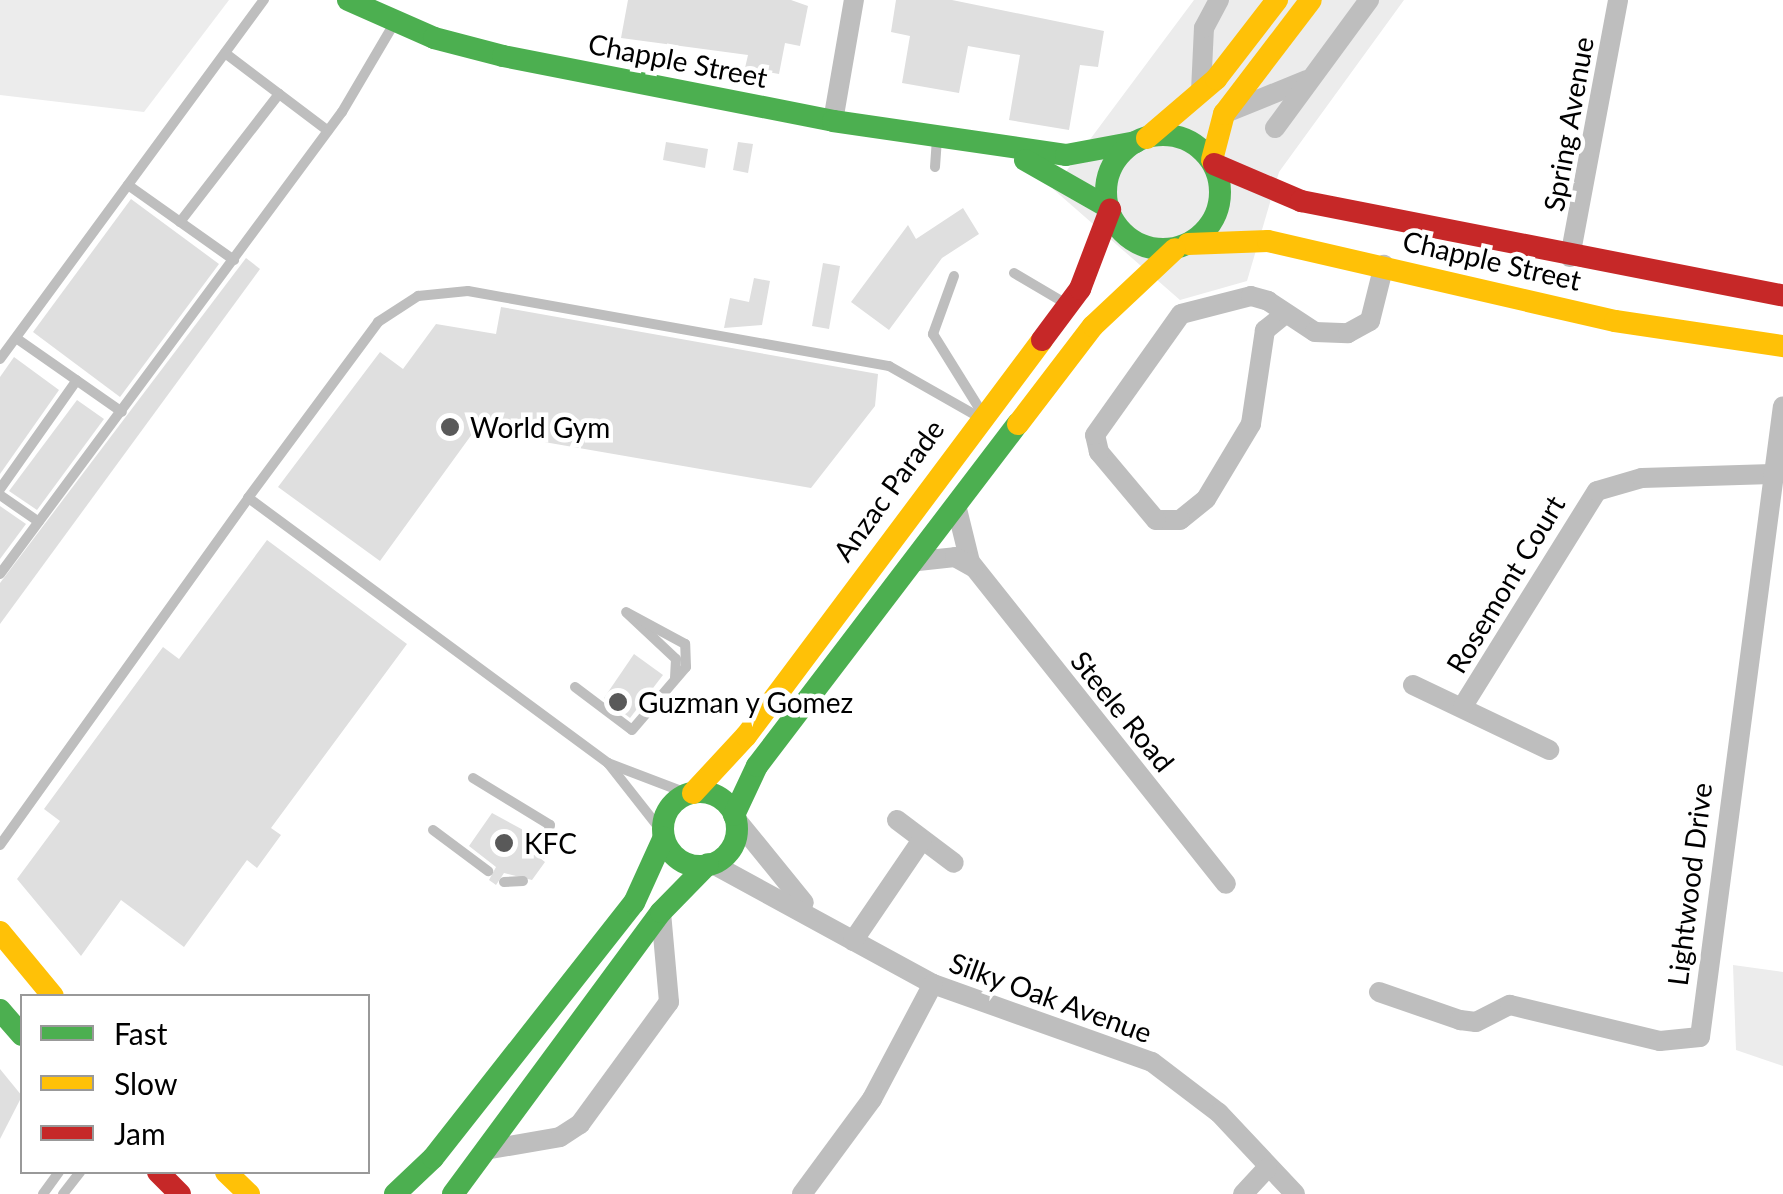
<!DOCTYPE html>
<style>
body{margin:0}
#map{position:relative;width:1783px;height:1194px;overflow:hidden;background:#fff;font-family:Lato,sans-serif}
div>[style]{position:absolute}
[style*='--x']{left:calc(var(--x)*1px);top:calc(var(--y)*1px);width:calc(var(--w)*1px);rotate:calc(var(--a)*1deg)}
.green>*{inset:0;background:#ececec}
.building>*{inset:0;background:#dfdfdf}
.lane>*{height:10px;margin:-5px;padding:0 5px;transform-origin:5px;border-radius:5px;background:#bebebe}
.street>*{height:20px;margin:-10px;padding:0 10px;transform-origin:10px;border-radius:10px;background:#bebebe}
.fast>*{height:22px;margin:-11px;padding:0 11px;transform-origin:11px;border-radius:11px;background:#4caf50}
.fast>.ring{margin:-11px;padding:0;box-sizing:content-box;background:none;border:22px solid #4caf50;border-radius:50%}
.slow>*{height:22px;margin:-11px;padding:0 11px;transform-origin:11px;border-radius:11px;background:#ffc107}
.jam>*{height:22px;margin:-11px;padding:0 11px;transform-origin:11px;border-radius:11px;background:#c62828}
.dots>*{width:28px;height:28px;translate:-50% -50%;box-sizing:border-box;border:5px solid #fff;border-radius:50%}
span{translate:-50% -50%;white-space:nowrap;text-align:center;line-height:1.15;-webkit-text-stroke:9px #fff;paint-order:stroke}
.street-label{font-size:28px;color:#000}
.poi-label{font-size:28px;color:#000}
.left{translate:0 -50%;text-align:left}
.legend{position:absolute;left:20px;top:994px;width:350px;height:180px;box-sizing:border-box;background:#fff;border:2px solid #999;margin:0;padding:12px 18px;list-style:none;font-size:30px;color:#000}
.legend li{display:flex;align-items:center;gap:20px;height:50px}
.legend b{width:50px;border:2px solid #999}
</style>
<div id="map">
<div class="green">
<i style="clip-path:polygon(0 0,229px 0,144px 112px,0 95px)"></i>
<i style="clip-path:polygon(1194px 0,1404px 0,1279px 172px,1247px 281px,1180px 300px,1053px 189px)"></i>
<i style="clip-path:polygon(1733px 965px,1783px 972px,1783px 1066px,1736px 1050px)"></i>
</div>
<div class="building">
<i style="clip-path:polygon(628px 0,791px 0,808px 6px,800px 46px,785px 43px,779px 74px,745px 68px,748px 55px,621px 38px)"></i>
<i style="clip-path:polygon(896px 0,952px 0,1104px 31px,1098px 67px,1080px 65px,1069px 130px,1009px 120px,1020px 55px,968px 46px,959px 93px,902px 83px,910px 36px,891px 32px)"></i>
<i style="clip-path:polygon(666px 142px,708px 149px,705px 168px,663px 160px)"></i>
<i style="clip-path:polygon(738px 142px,753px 144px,748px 173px,733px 170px)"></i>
<i style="clip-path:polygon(131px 199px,219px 264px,120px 397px,33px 332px)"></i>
<i style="clip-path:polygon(963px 208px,979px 234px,942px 258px,889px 330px,851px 302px,908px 225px,916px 239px)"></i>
<i style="clip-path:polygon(246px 258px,260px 269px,0 624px,0 583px)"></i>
<i style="clip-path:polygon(823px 263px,840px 266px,829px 329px,812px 326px)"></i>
<i style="clip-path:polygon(754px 278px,770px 281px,762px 325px,724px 328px,730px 298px,749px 302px)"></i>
<i style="clip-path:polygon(501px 307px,878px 374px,875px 406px,811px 488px,475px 430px,380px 561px,278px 487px,380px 352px,403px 369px,436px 324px,496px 334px)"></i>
<i style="clip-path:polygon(14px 357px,59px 390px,0 474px,0 377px)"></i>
<i style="clip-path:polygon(77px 400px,104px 419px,37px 510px,9px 491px)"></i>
<i style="clip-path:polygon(0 506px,26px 524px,0 559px)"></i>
<i style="clip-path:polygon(267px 540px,407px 644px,271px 828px,281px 835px,257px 868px,247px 860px,184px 947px,121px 900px,81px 956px,17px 879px,60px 821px,44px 809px,163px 647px,179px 659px)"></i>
<i style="clip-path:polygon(634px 654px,663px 675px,630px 718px,604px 698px)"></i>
<i style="clip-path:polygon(492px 813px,538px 838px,536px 855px,545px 862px,532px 880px,504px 873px,496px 885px,489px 880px,496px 867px,469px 846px)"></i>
<i style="clip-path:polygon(0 1069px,22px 1096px,0 1139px)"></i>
</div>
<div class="lane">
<i style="--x:225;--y:53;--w:129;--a:37.1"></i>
<i style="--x:935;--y:167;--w:29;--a:-86"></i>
<i style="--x:128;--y:185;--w:130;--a:35.3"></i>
<i style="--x:180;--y:222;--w:162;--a:-52.3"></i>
<i style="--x:1014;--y:273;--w:59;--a:30.5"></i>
<i style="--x:954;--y:276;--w:62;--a:109.9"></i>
<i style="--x:933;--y:334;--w:91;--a:58.1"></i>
<i style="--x:16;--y:338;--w:129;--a:34.9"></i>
<i style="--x:0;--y:359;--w:446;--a:-53.7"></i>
<i style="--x:0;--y:489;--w:133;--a:-54.8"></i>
<i style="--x:0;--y:495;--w:47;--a:34.7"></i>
<i style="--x:0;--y:574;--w:575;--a:-53.49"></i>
<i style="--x:342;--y:112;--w:104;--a:-59.5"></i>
<i style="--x:627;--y:613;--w:67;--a:43.2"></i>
<i style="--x:676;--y:659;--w:20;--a:93"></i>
<i style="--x:575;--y:687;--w:71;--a:37"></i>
<i style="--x:632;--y:730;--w:83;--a:-49.4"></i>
<i style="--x:686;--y:667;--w:23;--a:-92"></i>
<i style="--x:685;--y:644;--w:67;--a:-151.5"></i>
<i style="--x:608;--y:763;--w:89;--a:51.8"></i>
<i style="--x:473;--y:778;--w:90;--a:31.4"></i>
<i style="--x:550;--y:825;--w:29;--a:102"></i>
<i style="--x:689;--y:794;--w:87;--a:-159.1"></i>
<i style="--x:608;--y:763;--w:447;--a:-143.6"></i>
<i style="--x:248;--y:498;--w:219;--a:-53.5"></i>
<i style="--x:378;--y:322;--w:48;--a:-33"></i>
<i style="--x:418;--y:296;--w:50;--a:-5.7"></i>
<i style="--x:468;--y:291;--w:428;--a:10.1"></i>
<i style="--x:889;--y:366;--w:101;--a:29.6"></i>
<i style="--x:433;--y:830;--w:69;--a:36.7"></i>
<i style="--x:0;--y:845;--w:427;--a:-54.4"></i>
<i style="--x:504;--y:882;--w:19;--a:-3"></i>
<i style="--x:43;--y:1194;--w:27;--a:-54"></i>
<i style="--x:63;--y:1194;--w:28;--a:-52"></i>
</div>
<div class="street">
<i style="--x:1201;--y:91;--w:63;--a:-87.3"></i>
<i style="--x:1204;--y:28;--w:32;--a:-62"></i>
<i style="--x:1228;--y:112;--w:85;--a:-22.1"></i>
<i style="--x:833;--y:121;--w:123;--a:-80.2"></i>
<i style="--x:1275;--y:128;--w:159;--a:-53.7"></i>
<i style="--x:1570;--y:257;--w:261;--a:-79.4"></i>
<i style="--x:1285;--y:314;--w:26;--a:141"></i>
<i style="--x:1265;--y:330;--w:95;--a:98.5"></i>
<i style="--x:1251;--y:424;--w:87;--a:121"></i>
<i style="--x:1206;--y:499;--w:33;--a:141"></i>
<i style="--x:1180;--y:520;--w:24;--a:180"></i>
<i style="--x:1156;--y:520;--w:89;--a:-130"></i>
<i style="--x:1099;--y:452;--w:17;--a:-103"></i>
<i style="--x:1095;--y:435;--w:148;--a:-54.6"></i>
<i style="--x:1181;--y:314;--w:72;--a:-14.4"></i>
<i style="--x:1251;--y:296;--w:18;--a:16"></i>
<i style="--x:1268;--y:301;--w:56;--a:33.4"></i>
<i style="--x:1315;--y:332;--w:33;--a:2"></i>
<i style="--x:1348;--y:333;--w:25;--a:-29"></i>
<i style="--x:1370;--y:321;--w:58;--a:-76"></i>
<i style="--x:957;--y:509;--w:55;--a:76.2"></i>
<i style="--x:970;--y:562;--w:411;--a:51.5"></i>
<i style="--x:918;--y:561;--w:37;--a:-6"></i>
<i style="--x:955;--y:557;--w:21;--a:29"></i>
<i style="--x:1413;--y:685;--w:151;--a:25.5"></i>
<i style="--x:1463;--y:706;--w:253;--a:-58.1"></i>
<i style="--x:1597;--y:491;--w:47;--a:-16.1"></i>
<i style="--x:1642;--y:478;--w:130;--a:-1.8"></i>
<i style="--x:735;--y:818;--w:109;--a:50.9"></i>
<i style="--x:897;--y:820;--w:71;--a:37"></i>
<i style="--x:711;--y:863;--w:253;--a:28.6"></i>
<i style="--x:933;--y:984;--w:232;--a:19.6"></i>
<i style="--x:1152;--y:1062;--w:84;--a:37.3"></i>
<i style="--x:1219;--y:1113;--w:111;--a:46.8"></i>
<i style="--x:853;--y:941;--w:122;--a:-55.7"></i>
<i style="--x:1379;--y:992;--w:86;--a:19.1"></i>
<i style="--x:1460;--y:1020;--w:16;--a:7"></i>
<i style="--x:1476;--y:1022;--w:38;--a:-27"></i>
<i style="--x:1510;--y:1005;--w:154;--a:13.5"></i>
<i style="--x:1660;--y:1041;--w:40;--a:-5.7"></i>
<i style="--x:1700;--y:1037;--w:636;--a:-82.51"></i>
<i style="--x:485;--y:1150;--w:76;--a:-9.8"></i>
<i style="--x:560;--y:1137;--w:24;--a:-33"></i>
<i style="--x:580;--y:1124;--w:151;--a:-53.9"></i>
<i style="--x:669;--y:1002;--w:90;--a:-95.1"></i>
<i style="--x:802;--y:1194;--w:118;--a:-53.6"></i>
<i style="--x:872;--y:1099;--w:130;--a:-62.1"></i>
<i style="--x:1243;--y:1194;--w:35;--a:-47"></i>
</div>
<div class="fast">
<i style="--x:348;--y:0;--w:94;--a:23.8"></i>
<i style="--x:434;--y:38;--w:71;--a:14.6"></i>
<i style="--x:503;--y:56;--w:336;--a:11.1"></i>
<i style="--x:833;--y:121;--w:235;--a:8.3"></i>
<i style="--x:1066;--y:155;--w:71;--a:-10.5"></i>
<i class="ring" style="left:1106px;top:135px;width:92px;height:92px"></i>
<i style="--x:1025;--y:160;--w:97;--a:29.7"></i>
<i class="ring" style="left:663px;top:792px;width:52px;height:52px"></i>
<i style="--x:734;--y:815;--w:54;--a:-64.9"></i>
<i style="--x:757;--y:766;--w:430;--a:-52.7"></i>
<i style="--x:0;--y:1010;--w:33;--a:49"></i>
<i style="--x:395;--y:1194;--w:52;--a:-43.5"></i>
<i style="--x:433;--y:1158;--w:325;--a:-51.8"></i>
<i style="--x:634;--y:903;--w:72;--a:-65.6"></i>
<i style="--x:453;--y:1194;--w:350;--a:-53.6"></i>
<i style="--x:661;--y:912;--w:67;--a:-45.6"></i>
</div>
<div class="slow">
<i style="--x:1147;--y:138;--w:91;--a:-40.5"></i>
<i style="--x:1216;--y:79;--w:100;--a:-52.3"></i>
<i style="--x:1212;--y:160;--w:48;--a:-75.4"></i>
<i style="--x:1224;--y:114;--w:143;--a:-52.7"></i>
<i style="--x:1188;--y:244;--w:80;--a:-2.1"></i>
<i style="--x:1268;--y:241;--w:356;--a:13"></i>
<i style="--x:1615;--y:321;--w:170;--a:8.5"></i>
<i style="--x:1018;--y:424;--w:123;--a:-52.6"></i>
<i style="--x:1093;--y:326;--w:112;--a:-43.2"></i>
<i style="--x:693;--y:793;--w:78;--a:-47.1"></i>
<i style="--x:746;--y:736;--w:494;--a:-53.2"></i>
<i style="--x:0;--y:932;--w:83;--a:50.4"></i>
<i style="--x:226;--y:1172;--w:32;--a:44"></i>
</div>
<div class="jam">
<i style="--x:1214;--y:164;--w:95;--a:23"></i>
<i style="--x:1301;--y:201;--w:491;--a:11.1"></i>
<i style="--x:1042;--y:340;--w:64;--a:-53.3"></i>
<i style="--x:1080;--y:289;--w:85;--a:-69.2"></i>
<i style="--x:158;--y:1172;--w:31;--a:45"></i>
</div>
<div class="dots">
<i style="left:450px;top:427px;background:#595959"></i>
<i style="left:618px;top:702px;background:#595959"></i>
<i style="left:504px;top:843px;background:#595959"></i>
</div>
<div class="street-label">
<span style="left:678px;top:60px;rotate:11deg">Chapple Street</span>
<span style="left:1568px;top:124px;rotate:-80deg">Spring Avenue</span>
<span style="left:1492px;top:260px;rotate:13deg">Chapple Street</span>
<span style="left:888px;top:490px;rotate:-54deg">Anzac Parade</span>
<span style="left:1505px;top:584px;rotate:-59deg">Rosemont Court</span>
<span style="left:1123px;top:711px;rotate:51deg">Steele Road</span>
<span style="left:1689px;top:884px;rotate:-83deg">Lightwood Drive</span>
<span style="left:1051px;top:997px;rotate:20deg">Silky Oak Avenue</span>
</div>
<div class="poi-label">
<span class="left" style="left:470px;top:427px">World Gym</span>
<span class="left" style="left:638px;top:702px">Guzman y Gomez</span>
<span class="left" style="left:524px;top:843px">KFC</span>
</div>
<ul class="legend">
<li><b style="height:12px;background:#4caf50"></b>Fast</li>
<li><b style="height:12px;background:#ffc107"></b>Slow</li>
<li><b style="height:12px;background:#c62828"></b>Jam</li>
</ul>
</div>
